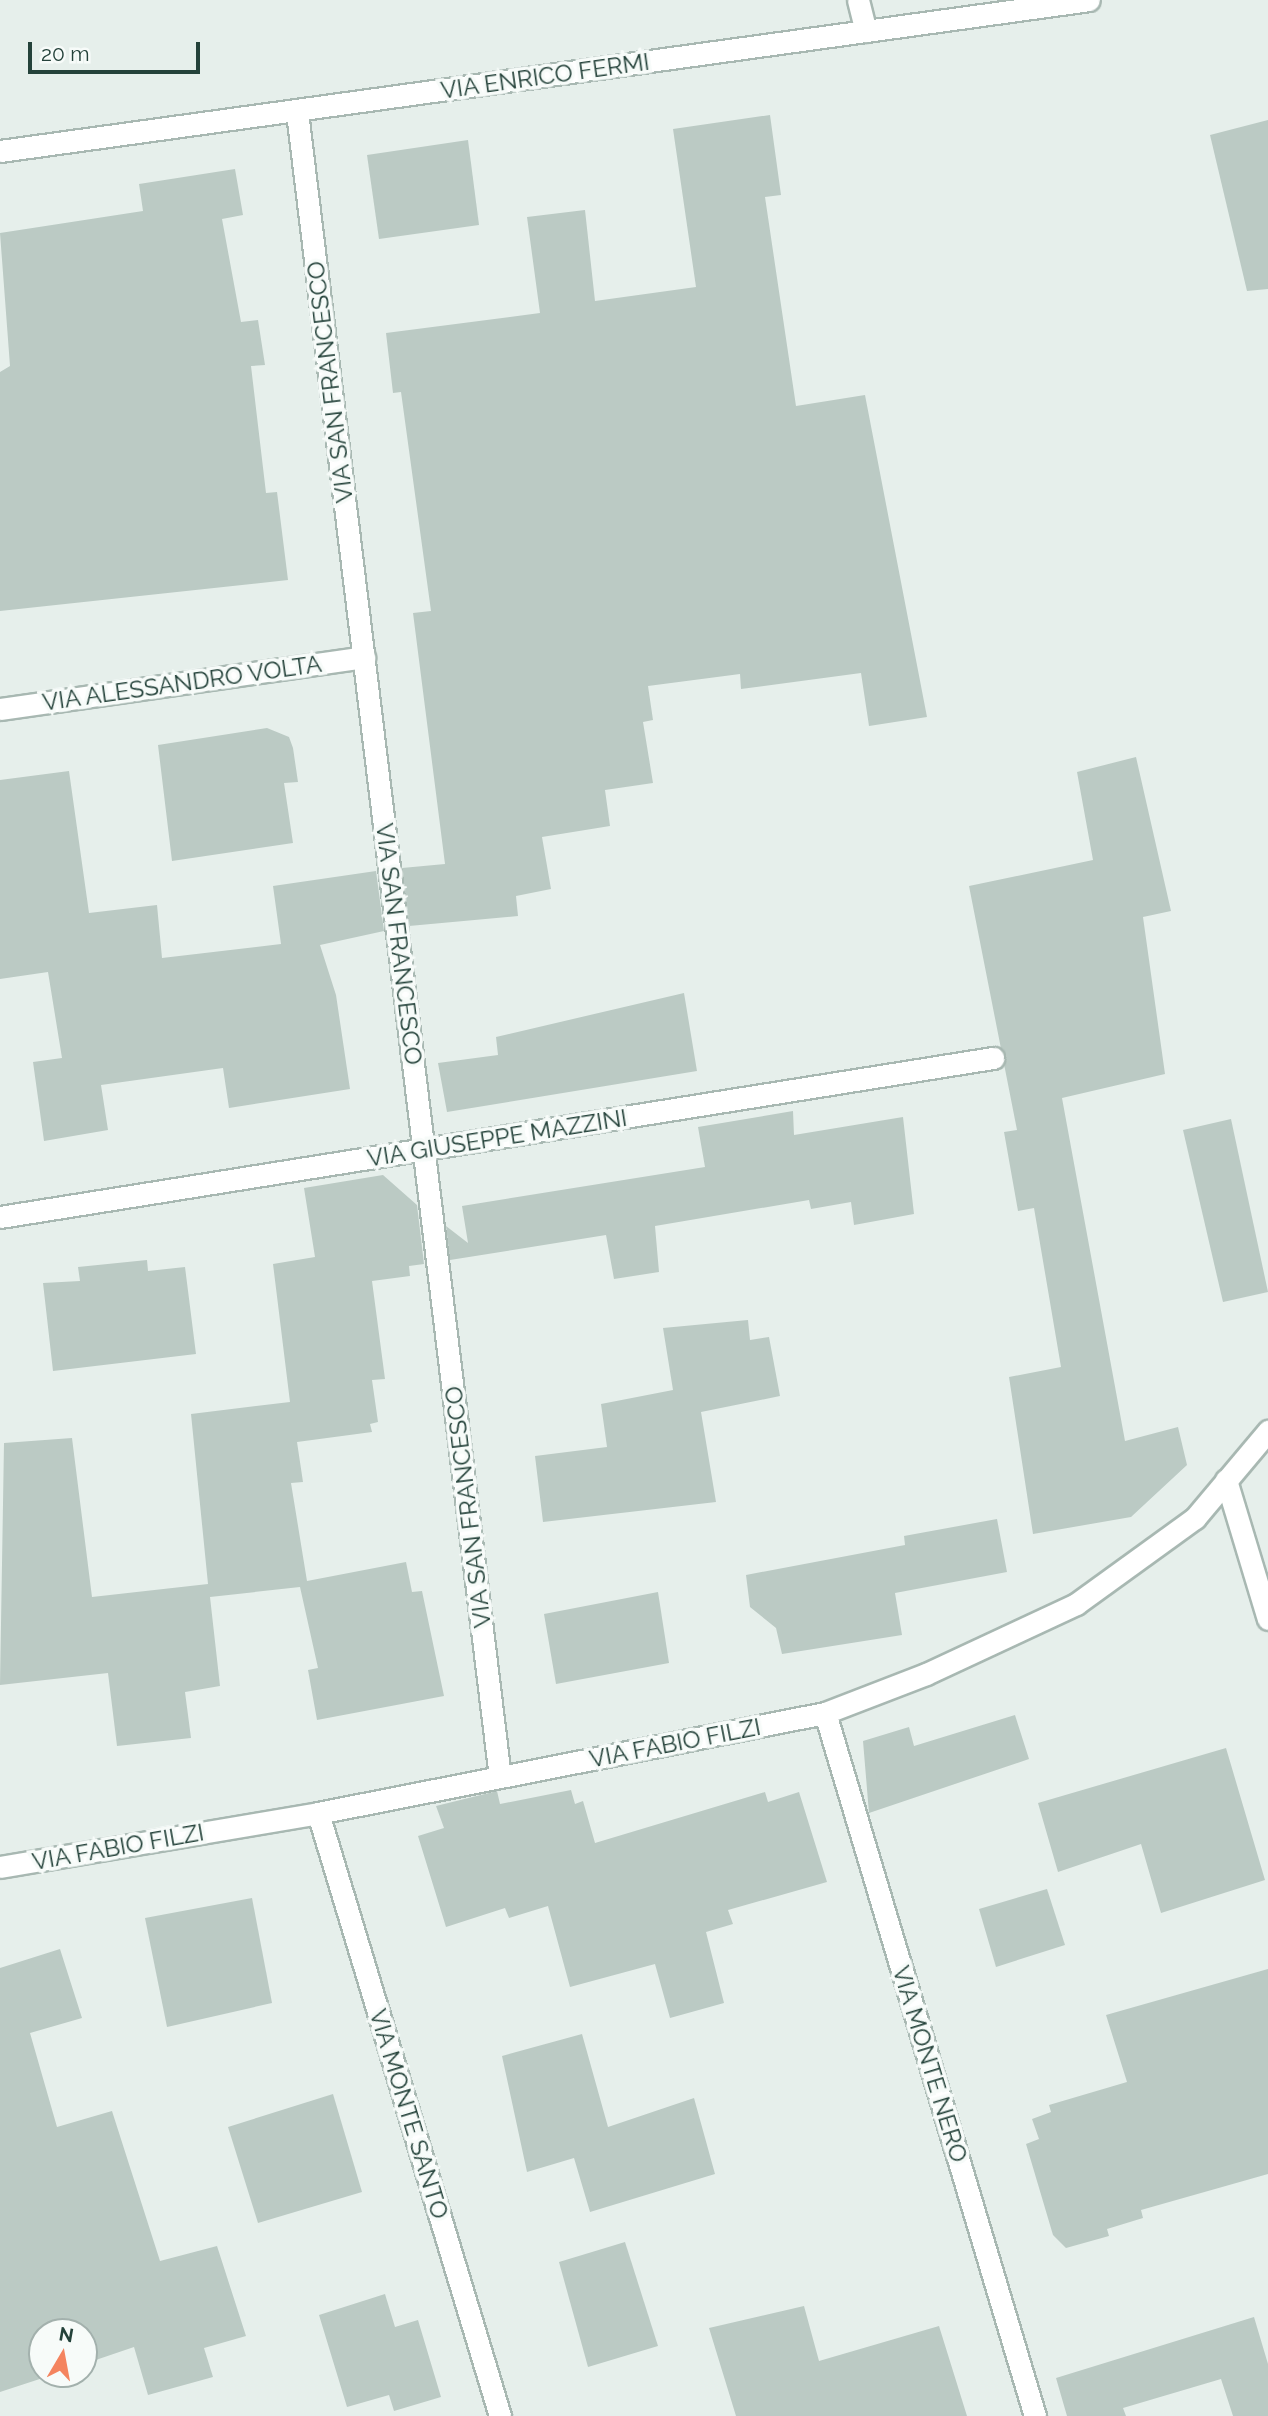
<!DOCTYPE html>
<style>
body{margin:0}
#map{position:relative;width:1268px;height:2416px;overflow:hidden;background:#e6efeb;font-family:Raleway,sans-serif}
div>[style]{position:absolute}
[style*='--x']{left:calc(var(--x)*1px);top:calc(var(--y)*1px);width:calc(var(--w)*1px);rotate:calc(var(--a)*1deg)}
.building>*{inset:0;background:#bbcac4}
.roads{filter:drop-shadow(2px 0 #a8b8b2) drop-shadow(-2px 0 #a8b8b2) drop-shadow(0 2px #a8b8b2) drop-shadow(0 -2px #a8b8b2)}
.minor>*{height:21px;margin:-10.5px;padding:0 10.5px;transform-origin:10.5px;border-radius:10.5px;background:#fff}
span{translate:-50% -50%;white-space:nowrap;text-align:center;line-height:1.15;-webkit-text-stroke:7px #f7fbf9;paint-order:stroke}
.street-label{font-size:24px;color:#24423a}
.north{position:absolute;left:28px;top:2318px;width:70px;height:70px;box-sizing:border-box;background:#f7fbf9;border:2px solid #a3b1ad;border-radius:50%;rotate:10deg;font-size:19px;font-weight:700;line-height:28px;text-align:center;color:#24423a}
.north::after{content:'';display:block;margin:auto;width:24px;height:32px;background:#f4845f;clip-path:polygon(50% 0,100% 100%,50% 72%,0 100%)}
.scale{position:absolute;left:28px;top:42px;width:172px;height:32px;box-sizing:border-box;border:4px solid #24423a;border-top:0;padding-left:9px;font-size:21px;line-height:24px;white-space:nowrap;color:#24423a;-webkit-text-stroke:5px #f7fbf9;paint-order:stroke}
</style>
<div id="map">
<div class="building">
<i style="clip-path:polygon(770px 115px,781px 195px,765px 197px,796px 406px,865px 395px,927px 717px,869px 726px,861px 673px,741px 689px,740px 674px,648px 686px,653px 720px,643px 722px,653px 783px,605px 790px,610px 826px,542px 837px,551px 889px,516px 896px,518px 916px,409px 926px,402px 868px,445px 864px,413px 613px,431px 611px,401px 392px,393px 393px,386px 333px,540px 313px,527px 217px,585px 210px,595px 301px,696px 287px,673px 129px)"></i>
<i style="clip-path:polygon(1268px 120px,1268px 289px,1247px 291px,1210px 135px)"></i>
<i style="clip-path:polygon(468px 140px,479px 225px,379px 239px,367px 155px)"></i>
<i style="clip-path:polygon(235px 169px,243px 215px,222px 219px,241px 322px,258px 320px,265px 365px,251px 366px,266px 493px,277px 492px,288px 580px,0 611px,0 372px,10px 366px,0 233px,143px 211px,139px 184px)"></i>
<i style="clip-path:polygon(267px 728px,289px 737px,293px 748px,298px 782px,284px 783px,293px 843px,172px 861px,158px 745px)"></i>
<i style="clip-path:polygon(1136px 757px,1171px 911px,1143px 917px,1165px 1074px,1062px 1098px,1125px 1441px,1178px 1427px,1187px 1465px,1131px 1517px,1033px 1534px,1009px 1377px,1061px 1367px,1034px 1208px,1018px 1211px,1004px 1132px,1017px 1130px,969px 886px,1093px 860px,1077px 772px)"></i>
<i style="clip-path:polygon(69px 771px,89px 913px,157px 905px,162px 958px,281px 944px,273px 886px,376px 871px,384px 931px,320px 945px,336px 995px,350px 1089px,229px 1108px,223px 1068px,101px 1085px,108px 1130px,44px 1141px,33px 1062px,62px 1058px,48px 972px,0 979px,0 780px)"></i>
<i style="clip-path:polygon(684px 993px,697px 1071px,447px 1112px,438px 1063px,498px 1055px,496px 1037px)"></i>
<i style="clip-path:polygon(793px 1111px,794px 1135px,903px 1117px,914px 1214px,854px 1225px,851px 1202px,811px 1209px,809px 1200px,655px 1226px,659px 1272px,614px 1279px,606px 1235px,450px 1260px,446px 1226px,468px 1243px,462px 1206px,705px 1167px,698px 1127px)"></i>
<i style="clip-path:polygon(1231px 1119px,1268px 1292px,1223px 1302px,1183px 1130px)"></i>
<i style="clip-path:polygon(383px 1175px,417px 1205px,424px 1264px,409px 1266px,410px 1276px,372px 1281px,385px 1379px,372px 1380px,378px 1422px,370px 1424px,372px 1432px,297px 1442px,303px 1482px,291px 1483px,307px 1581px,406px 1562px,412px 1592px,422px 1591px,444px 1696px,317px 1720px,308px 1670px,318px 1668px,300px 1587px,210px 1597px,220px 1686px,185px 1692px,191px 1738px,117px 1746px,108px 1673px,0 1685px,4px 1443px,72px 1438px,92px 1597px,208px 1584px,191px 1414px,290px 1402px,273px 1264px,315px 1257px,304px 1188px)"></i>
<i style="clip-path:polygon(147px 1260px,148px 1271px,185px 1267px,196px 1354px,53px 1371px,43px 1283px,80px 1281px,78px 1267px)"></i>
<i style="clip-path:polygon(748px 1320px,750px 1340px,769px 1337px,780px 1396px,701px 1412px,716px 1502px,543px 1522px,535px 1456px,607px 1447px,601px 1404px,673px 1390px,663px 1328px)"></i>
<i style="clip-path:polygon(997px 1519px,1007px 1572px,895px 1593px,902px 1635px,782px 1654px,776px 1628px,750px 1607px,746px 1575px,905px 1545px,904px 1536px)"></i>
<i style="clip-path:polygon(658px 1592px,669px 1663px,556px 1684px,544px 1614px)"></i>
<i style="clip-path:polygon(1015px 1715px,1029px 1759px,869px 1813px,863px 1741px,909px 1727px,914px 1746px)"></i>
<i style="clip-path:polygon(1226px 1748px,1265px 1880px,1161px 1913px,1141px 1844px,1058px 1872px,1038px 1803px)"></i>
<i style="clip-path:polygon(571px 1790px,575px 1804px,583px 1801px,595px 1843px,765px 1792px,768px 1802px,799px 1792px,827px 1882px,728px 1910px,733px 1924px,706px 1932px,724px 2003px,670px 2018px,655px 1964px,570px 1987px,548px 1906px,509px 1918px,505px 1908px,446px 1927px,418px 1836px,444px 1828px,436px 1806px,497px 1791px,500px 1804px)"></i>
<i style="clip-path:polygon(1047px 1889px,1065px 1945px,996px 1967px,979px 1909px)"></i>
<i style="clip-path:polygon(252px 1898px,272px 2003px,167px 2027px,145px 1918px)"></i>
<i style="clip-path:polygon(60px 1949px,82px 2018px,30px 2033px,57px 2127px,112px 2111px,160px 2261px,217px 2246px,246px 2336px,204px 2348px,213px 2377px,148px 2395px,134px 2347px,84px 2364px,84px 2332px,42px 2332px,42px 2374px,55px 2374px,0 2392px,0 1968px)"></i>
<i style="clip-path:polygon(1268px 1969px,1268px 2174px,1141px 2210px,1143px 2218px,1107px 2229px,1109px 2236px,1066px 2248px,1053px 2235px,1026px 2144px,1039px 2139px,1032px 2119px,1051px 2112px,1049px 2105px,1127px 2082px,1106px 2015px)"></i>
<i style="clip-path:polygon(582px 2034px,608px 2127px,694px 2098px,715px 2174px,590px 2212px,574px 2158px,527px 2172px,502px 2056px)"></i>
<i style="clip-path:polygon(333px 2094px,362px 2192px,258px 2223px,228px 2127px)"></i>
<i style="clip-path:polygon(625px 2242px,658px 2346px,588px 2367px,559px 2262px)"></i>
<i style="clip-path:polygon(385px 2294px,395px 2327px,418px 2320px,441px 2397px,394px 2411px,389px 2395px,347px 2407px,319px 2315px)"></i>
<i style="clip-path:polygon(804px 2306px,819px 2361px,939px 2326px,967px 2416px,736px 2416px,709px 2328px)"></i>
<i style="clip-path:polygon(1254px 2317px,1268px 2364px,1268px 2416px,1233px 2416px,1221px 2379px,1123px 2408px,1126px 2416px,1067px 2416px,1056px 2378px)"></i>
</div>
<div class="roads">
<div class="minor">
<i style="--x:858;--y:0;--w:32;--a:76"></i>
<i style="--x:297;--y:112;--w:1677;--a:83.05"></i>
<i style="--x:0;--y:151;--w:1099;--a:-7.89"></i>
<i style="--x:0;--y:709;--w:368;--a:-8.1"></i>
<i style="--x:0;--y:1217;--w:1006;--a:-9.1"></i>
<i style="--x:1226;--y:1480;--w:145;--a:73.2"></i>
<i style="--x:825;--y:1713;--w:734;--a:73.37"></i>
<i style="--x:318;--y:1813;--w:630;--a:73.2"></i>
<i style="--x:0;--y:1867;--w:323;--a:-9.6"></i>
<i style="--x:318;--y:1813;--w:517;--a:-11.16"></i>
<i style="--x:825;--y:1713;--w:108;--a:-21.1"></i>
<i style="--x:926;--y:1674;--w:166;--a:-25"></i>
<i style="--x:1076;--y:1604;--w:147;--a:-35.9"></i>
<i style="--x:1195;--y:1518;--w:114;--a:-50"></i>
</div>
</div>
<div class="street-label">
<span style="left:545px;top:76px;rotate:-8deg">VIA ENRICO FERMI</span>
<span style="left:330px;top:382px;rotate:-97deg">VIA SAN FRANCESCO</span>
<span style="left:182px;top:683px;rotate:-8deg">VIA ALESSANDRO VOLTA</span>
<span style="left:399px;top:944px;rotate:83deg">VIA SAN FRANCESCO</span>
<span style="left:497px;top:1138px;rotate:-9deg">VIA GIUSEPPE MAZZINI</span>
<span style="left:468px;top:1507px;rotate:-97deg">VIA SAN FRANCESCO</span>
<span style="left:675px;top:1743px;rotate:-11deg">VIA FABIO FILZI</span>
<span style="left:118px;top:1847px;rotate:-10deg">VIA FABIO FILZI</span>
<span style="left:930px;top:2064px;rotate:73deg">VIA MONTE NERO</span>
<span style="left:409px;top:2114px;rotate:73deg">VIA MONTE SANTO</span>
</div>
<div class="north">N</div>
<div class="scale">20 m</div>
</div>
